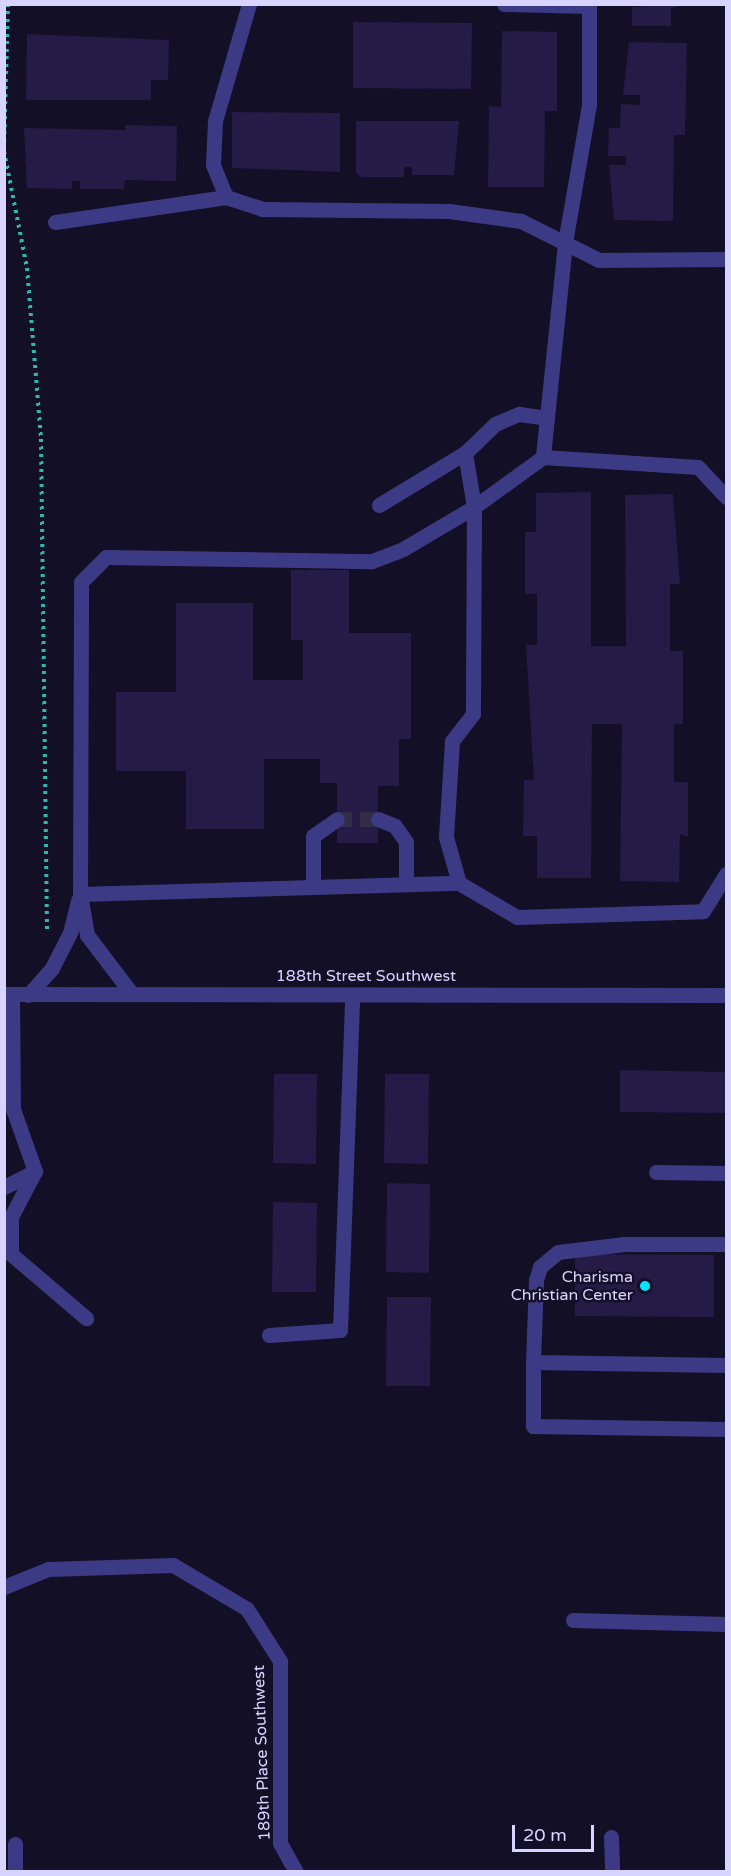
<!DOCTYPE html>
<style>
body{margin:0}
#map{position:relative;width:731px;height:1876px;overflow:hidden;background:#130f26;font-family:"Varela Round",sans-serif}
div>[style]{position:absolute}
[style*='--x']{left:calc(var(--x)*1px);top:calc(var(--y)*1px);width:calc(var(--w)*1px);rotate:calc(var(--a)*1deg)}
.building>*{inset:0;background:#241b47}
.minor-tunnel>*{height:15px;margin-top:-7.5px;transform-origin:0;background:repeating-linear-gradient(90deg,#312d47 0 15px,transparent 0 23px)}
.path>*{height:4px;margin-top:-2px;transform-origin:0;background:repeating-linear-gradient(90deg,#2fb8b0 0 3px,transparent 0 7.5px)}
.minor>*{height:15px;margin:-7.5px;padding:0 7.5px;transform-origin:7.5px;border-radius:7.5px;background:#3d3a85}
.dots>*{width:16px;height:16px;translate:-50% -50%;box-sizing:border-box;border:3px solid #130f26;border-radius:50%}
span{translate:-50% -50%;white-space:nowrap;text-align:center;line-height:1.15;-webkit-text-stroke:5px #130f26;paint-order:stroke}
.street-label{font-size:16px;color:#d9d4ff}
.poi-label{font-size:16px;color:#d9d4ff}
.right{translate:-100% -50%;text-align:right}
.frame{position:absolute;inset:0;border:6px solid #d9d4ff;pointer-events:none}
.scale{position:absolute;left:512px;top:1825px;width:82px;height:27px;box-sizing:border-box;border:3px solid #d9d4ff;border-top:0;padding-left:8px;font-size:18px;line-height:21px;white-space:nowrap;color:#d9d4ff;-webkit-text-stroke:4px #130f26;paint-order:stroke}
</style>
<div id="map">
<div class="building">
<i style="clip-path:polygon(690px 4px,671px 8px,671px 26px,632px 26px,632px 7px)"></i>
<i style="clip-path:polygon(353px 22px,472px 23px,471px 89px,353px 88px)"></i>
<i style="clip-path:polygon(502px 31px,557px 32px,557px 111px,545px 111px,544px 187px,488px 187px,489px 106px,501px 107px)"></i>
<i style="clip-path:polygon(27px 34px,169px 40px,168px 80px,151px 80px,151px 100px,26px 100px)"></i>
<i style="clip-path:polygon(629px 42px,687px 43px,685px 135px,674px 135px,673px 221px,614px 220px,609px 165px,626px 165px,626px 156px,608px 156px,609px 128px,620px 128px,621px 104px,640px 105px,640px 95px,623px 95px)"></i>
<i style="clip-path:polygon(232px 112px,340px 113px,340px 172px,232px 168px)"></i>
<i style="clip-path:polygon(356px 121px,459px 121px,454px 175px,412px 175px,412px 167px,404px 167px,404px 177px,361px 177px,356px 173px)"></i>
<i style="clip-path:polygon(125px 125px,177px 126px,176px 181px,125px 180px,124px 189px,80px 189px,80px 181px,72px 181px,72px 189px,27px 188px,24px 128px,125px 130px)"></i>
<i style="clip-path:polygon(591px 492px,591px 646px,626px 646px,625px 495px,673px 494px,680px 584px,670px 584px,670px 651px,683px 651px,683px 724px,674px 724px,674px 782px,688px 782px,688px 837px,680px 834px,679px 882px,620px 881px,622px 724px,592px 724px,591px 878px,537px 878px,537px 836px,523px 836px,524px 780px,534px 780px,526px 645px,537px 645px,537px 594px,525px 594px,525px 532px,536px 532px,536px 493px)"></i>
<i style="clip-path:polygon(291px 570px,349px 570px,349px 633px,411px 633px,411px 739px,399px 739px,399px 786px,378px 786px,378px 843px,337px 843px,337px 783px,320px 783px,320px 759px,264px 759px,264px 829px,186px 829px,186px 771px,116px 771px,116px 692px,176px 692px,176px 603px,253px 603px,253px 680px,303px 680px,303px 640px,291px 640px)"></i>
<i style="clip-path:polygon(620px 1070px,726px 1072px,726px 1113px,620px 1112px)"></i>
<i style="clip-path:polygon(274px 1074px,317px 1074px,316px 1164px,273px 1163px)"></i>
<i style="clip-path:polygon(385px 1074px,429px 1074px,428px 1164px,384px 1163px)"></i>
<i style="clip-path:polygon(387px 1183px,430px 1184px,429px 1273px,386px 1272px)"></i>
<i style="clip-path:polygon(273px 1202px,317px 1203px,316px 1292px,272px 1292px)"></i>
<i style="clip-path:polygon(575px 1254px,714px 1255px,714px 1317px,575px 1316px)"></i>
<i style="clip-path:polygon(387px 1297px,431px 1297px,430px 1386px,386px 1386px)"></i>
</div>
<div class="minor-tunnel">
<i style="--x:337;--y:819;--w:41;--a:0"></i>
</div>
<div class="path">
<i style="--x:4;--y:149;--w:145;--a:-88.4"></i>
<i style="--x:4;--y:151;--w:119;--a:78.9"></i>
<i style="--x:27;--y:268;--w:172;--a:85.3"></i>
<i style="--x:41;--y:439;--w:492;--a:89.3"></i>
</div>
<div class="minor">
<i style="--x:504;--y:4;--w:85;--a:1.3"></i>
<i style="--x:589;--y:4;--w:101;--a:90"></i>
<i style="--x:589;--y:105;--w:140;--a:99.9"></i>
<i style="--x:565;--y:243;--w:215;--a:95.9"></i>
<i style="--x:543;--y:457;--w:155;--a:3.7"></i>
<i style="--x:698;--y:467;--w:41;--a:47"></i>
<i style="--x:226;--y:197;--w:35;--a:-112"></i>
<i style="--x:213;--y:164;--w:43;--a:-87.3"></i>
<i style="--x:215;--y:121;--w:122;--a:-73.8"></i>
<i style="--x:55;--y:222;--w:173;--a:-8.3"></i>
<i style="--x:226;--y:197;--w:38;--a:18"></i>
<i style="--x:262;--y:209;--w:187;--a:0.6"></i>
<i style="--x:449;--y:211;--w:73;--a:7.9"></i>
<i style="--x:521;--y:221;--w:87;--a:26.6"></i>
<i style="--x:599;--y:260;--w:127;--a:-0.5"></i>
<i style="--x:465;--y:453;--w:55;--a:80.5"></i>
<i style="--x:474;--y:507;--w:207;--a:90.3"></i>
<i style="--x:473;--y:714;--w:34;--a:128"></i>
<i style="--x:452;--y:741;--w:96;--a:93.6"></i>
<i style="--x:446;--y:837;--w:48;--a:74.2"></i>
<i style="--x:459;--y:883;--w:67;--a:30.4"></i>
<i style="--x:517;--y:917;--w:186;--a:-1.8"></i>
<i style="--x:703;--y:911;--w:44;--a:-58.1"></i>
<i style="--x:379;--y:505;--w:100;--a:-31.2"></i>
<i style="--x:465;--y:453;--w:42;--a:-44"></i>
<i style="--x:495;--y:424;--w:26;--a:-23"></i>
<i style="--x:519;--y:414;--w:28;--a:8"></i>
<i style="--x:378;--y:819;--w:18;--a:22"></i>
<i style="--x:395;--y:826;--w:19;--a:55"></i>
<i style="--x:406;--y:842;--w:42;--a:90"></i>
<i style="--x:313;--y:887;--w:51;--a:-90"></i>
<i style="--x:313;--y:836;--w:29;--a:-35"></i>
<i style="--x:80;--y:894;--w:379;--a:-1.7"></i>
<i style="--x:4;--y:994;--w:722;--a:0.08"></i>
<i style="--x:132;--y:994;--w:74;--a:-127.3"></i>
<i style="--x:87;--y:935;--w:42;--a:-99.7"></i>
<i style="--x:80;--y:894;--w:312;--a:-89.8"></i>
<i style="--x:81;--y:582;--w:35;--a:-45"></i>
<i style="--x:106;--y:557;--w:266;--a:0.9"></i>
<i style="--x:372;--y:561;--w:33;--a:-21"></i>
<i style="--x:403;--y:549;--w:82;--a:-30.6"></i>
<i style="--x:474;--y:507;--w:85;--a:-35.9"></i>
<i style="--x:12;--y:995;--w:114;--a:89.5"></i>
<i style="--x:13;--y:1109;--w:66;--a:70.5"></i>
<i style="--x:28;--y:995;--w:36;--a:-48"></i>
<i style="--x:52;--y:968;--w:39;--a:-63"></i>
<i style="--x:70;--y:933;--w:34;--a:-76"></i>
<i style="--x:35;--y:1171;--w:52;--a:117.6"></i>
<i style="--x:11;--y:1217;--w:37;--a:90"></i>
<i style="--x:11;--y:1254;--w:99;--a:40.5"></i>
<i style="--x:656;--y:1172;--w:70;--a:0.8"></i>
<i style="--x:4;--y:1187;--w:35;--a:-27"></i>
<i style="--x:269;--y:1335;--w:71;--a:-4"></i>
<i style="--x:340;--y:1330;--w:335;--a:-87.9"></i>
<i style="--x:533;--y:1362;--w:82;--a:-87.9"></i>
<i style="--x:536;--y:1280;--w:14;--a:-73"></i>
<i style="--x:540;--y:1267;--w:23;--a:-40"></i>
<i style="--x:558;--y:1252;--w:67;--a:-6.8"></i>
<i style="--x:625;--y:1244;--w:101;--a:0"></i>
<i style="--x:726;--y:1365;--w:193;--a:-179.1"></i>
<i style="--x:533;--y:1362;--w:64;--a:90"></i>
<i style="--x:533;--y:1426;--w:193;--a:0.9"></i>
<i style="--x:4;--y:1587;--w:48;--a:-22.2"></i>
<i style="--x:48;--y:1569;--w:125;--a:-1.8"></i>
<i style="--x:173;--y:1565;--w:86;--a:30.7"></i>
<i style="--x:247;--y:1609;--w:62;--a:57.6"></i>
<i style="--x:280;--y:1661;--w:182;--a:90"></i>
<i style="--x:280;--y:1843;--w:33;--a:61"></i>
<i style="--x:573;--y:1620;--w:153;--a:1.5"></i>
<i style="--x:611;--y:1837;--w:35;--a:88"></i>
<i style="--x:15;--y:1872;--w:28;--a:-90"></i>
</div>
<div class="dots">
<i style="left:645px;top:1286px;background:#00e5ff"></i>
</div>
<div class="street-label">
<span style="left:366px;top:976px">188th Street Southwest</span>
<span style="left:262px;top:1753px;rotate:-92deg">189th Place Southwest</span>
</div>
<div class="poi-label">
<span class="right" style="left:633px;top:1286px">Charisma<br>Christian Center</span>
</div>
<div class="frame"></div>
<div class="scale">20 m</div>
</div>
